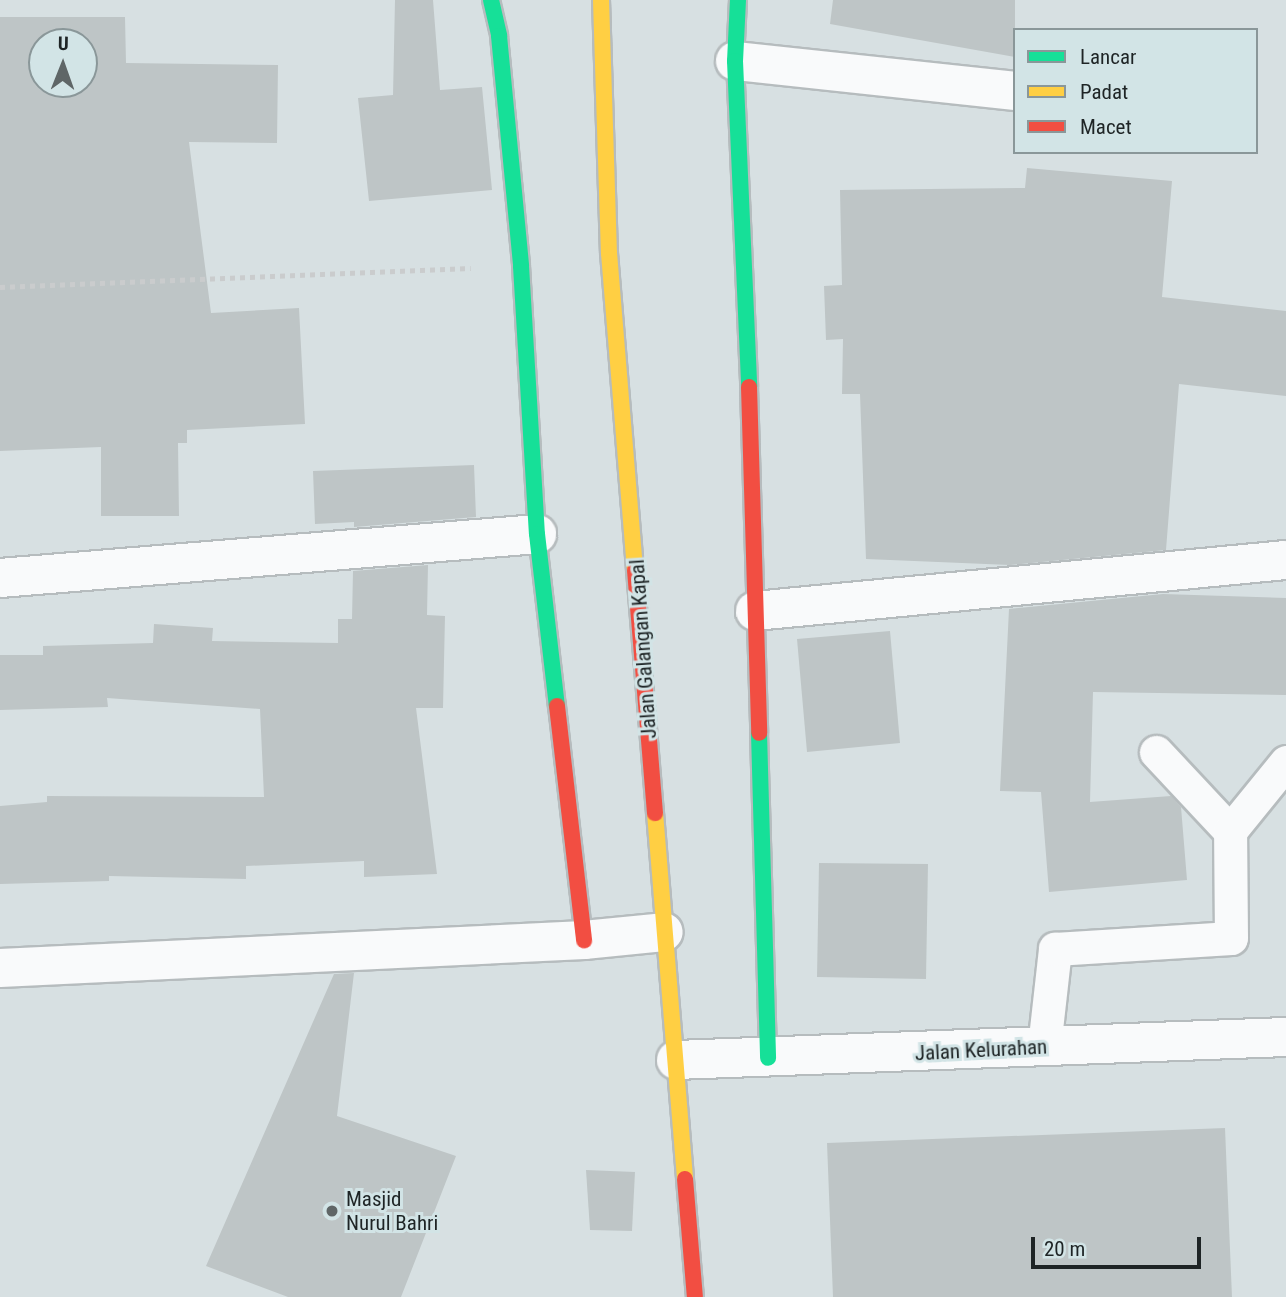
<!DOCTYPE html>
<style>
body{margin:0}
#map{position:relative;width:1286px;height:1297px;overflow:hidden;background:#d7e0e2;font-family:"Roboto Condensed",sans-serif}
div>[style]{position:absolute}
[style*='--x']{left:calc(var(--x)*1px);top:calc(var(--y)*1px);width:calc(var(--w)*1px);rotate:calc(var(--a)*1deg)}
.building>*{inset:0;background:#bec5c6}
.path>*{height:4.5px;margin-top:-2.25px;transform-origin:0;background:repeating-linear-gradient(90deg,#cacccd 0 5px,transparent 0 10px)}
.roads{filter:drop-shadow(2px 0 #b6bcbe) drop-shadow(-2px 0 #b6bcbe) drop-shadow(0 2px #b6bcbe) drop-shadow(0 -2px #b6bcbe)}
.lane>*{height:33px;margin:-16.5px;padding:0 16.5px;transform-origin:16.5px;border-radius:16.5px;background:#f9fafb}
.street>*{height:38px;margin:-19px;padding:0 19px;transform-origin:19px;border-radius:19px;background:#f9fafb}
.fast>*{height:16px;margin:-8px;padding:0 8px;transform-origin:8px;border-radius:8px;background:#16e098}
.slow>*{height:16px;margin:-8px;padding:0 8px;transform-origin:8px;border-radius:8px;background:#ffcf43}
.jam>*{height:16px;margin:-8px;padding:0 8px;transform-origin:8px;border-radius:8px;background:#f24e42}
.dots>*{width:19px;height:19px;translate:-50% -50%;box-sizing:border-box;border:4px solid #d2e4e6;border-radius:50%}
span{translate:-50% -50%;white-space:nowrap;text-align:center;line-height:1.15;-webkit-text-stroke:6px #d2e4e6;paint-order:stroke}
.street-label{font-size:21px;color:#1e2425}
.poi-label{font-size:21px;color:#1e2425}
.left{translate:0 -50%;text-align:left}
.legend{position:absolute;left:1013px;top:28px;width:245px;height:126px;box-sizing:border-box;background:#d2e4e6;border:2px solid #8a9799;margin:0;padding:9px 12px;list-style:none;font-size:21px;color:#1e2425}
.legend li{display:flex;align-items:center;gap:14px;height:35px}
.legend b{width:35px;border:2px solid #8a9799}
.north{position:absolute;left:28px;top:28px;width:70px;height:70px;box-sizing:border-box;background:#d2e4e6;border:2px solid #8a9799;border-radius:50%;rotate:1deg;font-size:19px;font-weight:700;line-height:28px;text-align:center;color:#1e2425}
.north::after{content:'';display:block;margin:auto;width:24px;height:32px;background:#5f6667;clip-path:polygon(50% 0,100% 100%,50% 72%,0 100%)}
.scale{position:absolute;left:1031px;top:1237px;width:170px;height:32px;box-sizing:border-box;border:4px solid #1e2425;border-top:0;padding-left:9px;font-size:21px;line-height:24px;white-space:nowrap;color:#1e2425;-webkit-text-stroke:5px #d2e4e6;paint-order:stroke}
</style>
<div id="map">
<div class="building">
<i style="clip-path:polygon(395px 0,433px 0,440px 90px,482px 87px,492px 190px,369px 201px,358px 98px,393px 95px)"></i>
<i style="clip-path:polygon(833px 0,1015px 0,1015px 57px,830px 24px)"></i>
<i style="clip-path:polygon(evenodd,0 17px,125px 17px,126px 63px,278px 65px,277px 143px,189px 142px,211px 313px,299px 308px,305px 424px,187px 430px,187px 443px,178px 443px,179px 516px,101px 516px,101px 447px,0 451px,0 17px,42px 42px,84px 42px,84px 84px,42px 84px,42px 42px)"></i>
<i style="clip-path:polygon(1027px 168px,1172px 181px,1162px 297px,1286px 311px,1286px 396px,1179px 384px,1166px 550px,1010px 565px,866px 559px,860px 394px,842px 394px,843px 339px,826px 340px,824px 286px,842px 285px,840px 190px,1025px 188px)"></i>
<i style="clip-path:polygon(474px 465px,476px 517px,354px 527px,354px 522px,315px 524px,313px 471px)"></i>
<i style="clip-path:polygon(428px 565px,427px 615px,445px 616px,443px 708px,416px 708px,437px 874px,364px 877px,364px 861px,246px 866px,246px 879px,109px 876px,109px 881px,0 884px,0 806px,47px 802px,47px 796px,264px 797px,260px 709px,107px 698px,108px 707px,0 710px,0 655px,43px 655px,43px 646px,153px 643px,154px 624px,213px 628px,212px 641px,338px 643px,338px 619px,352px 619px,353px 571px)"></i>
<i style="clip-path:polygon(1163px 594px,1286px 598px,1286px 695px,1093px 692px,1090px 802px,1171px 796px,1181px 807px,1187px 880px,1049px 892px,1041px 792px,1000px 791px,1009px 609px)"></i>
<i style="clip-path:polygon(890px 631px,900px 743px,807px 752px,797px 639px)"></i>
<i style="clip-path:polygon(819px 863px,928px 864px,926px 979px,817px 977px)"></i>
<i style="clip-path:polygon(354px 973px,337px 1116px,456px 1156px,401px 1297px,288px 1297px,206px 1266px,334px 974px)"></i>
<i style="clip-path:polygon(1225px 1128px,1232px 1297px,833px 1297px,827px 1143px)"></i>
<i style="clip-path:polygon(586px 1170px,635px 1172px,632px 1231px,590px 1230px)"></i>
</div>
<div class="path">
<i style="--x:0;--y:287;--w:471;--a:-2.3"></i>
</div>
<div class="roads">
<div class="lane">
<i style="--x:1156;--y:752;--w:108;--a:46.9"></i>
<i style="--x:1044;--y:1047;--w:99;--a:-83.6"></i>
<i style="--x:1055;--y:949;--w:176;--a:-3.6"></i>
<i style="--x:1231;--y:938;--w:107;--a:-90.5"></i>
<i style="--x:1230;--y:831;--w:89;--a:-50.9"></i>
</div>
<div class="street">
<i style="--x:735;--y:61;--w:282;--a:6.1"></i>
<i style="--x:0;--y:578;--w:539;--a:-4.68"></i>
<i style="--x:755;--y:611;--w:533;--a:-5.49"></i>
<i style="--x:0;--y:968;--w:585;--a:-2.74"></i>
<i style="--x:584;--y:940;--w:80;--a:-5.7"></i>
<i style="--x:676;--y:1060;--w:610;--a:-2.16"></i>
</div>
<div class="fast">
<i style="--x:491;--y:0;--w:37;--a:77"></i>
<i style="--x:499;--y:36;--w:231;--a:84.5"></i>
<i style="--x:521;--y:266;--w:268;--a:86.6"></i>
<i style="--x:537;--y:534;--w:173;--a:83.4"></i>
<i style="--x:738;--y:0;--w:61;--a:92.8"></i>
<i style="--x:735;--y:61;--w:326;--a:87.5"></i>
<i style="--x:759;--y:733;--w:325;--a:88.4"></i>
</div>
<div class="slow">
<i style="--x:601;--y:0;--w:253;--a:88.2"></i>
<i style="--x:609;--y:253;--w:318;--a:85.3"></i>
<i style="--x:655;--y:813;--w:367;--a:85.3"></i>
</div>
<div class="jam">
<i style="--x:749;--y:387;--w:346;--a:88.3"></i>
<i style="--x:635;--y:570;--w:244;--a:85.3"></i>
<i style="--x:557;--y:706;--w:236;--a:83.4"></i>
<i style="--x:685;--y:1179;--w:118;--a:85.2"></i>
</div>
</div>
<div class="dots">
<i style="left:332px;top:1211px;background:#5f6667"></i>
</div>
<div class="street-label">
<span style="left:643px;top:649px;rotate:-94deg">Jalan Galangan Kapal</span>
<span style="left:981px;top:1050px;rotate:-3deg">Jalan Kelurahan</span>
</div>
<div class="poi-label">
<span class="left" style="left:346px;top:1211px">Masjid<br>Nurul Bahri</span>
</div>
<ul class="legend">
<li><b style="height:9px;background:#16e098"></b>Lancar</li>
<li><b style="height:9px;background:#ffcf43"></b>Padat</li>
<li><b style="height:9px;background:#f24e42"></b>Macet</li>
</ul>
<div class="north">U</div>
<div class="scale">20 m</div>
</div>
